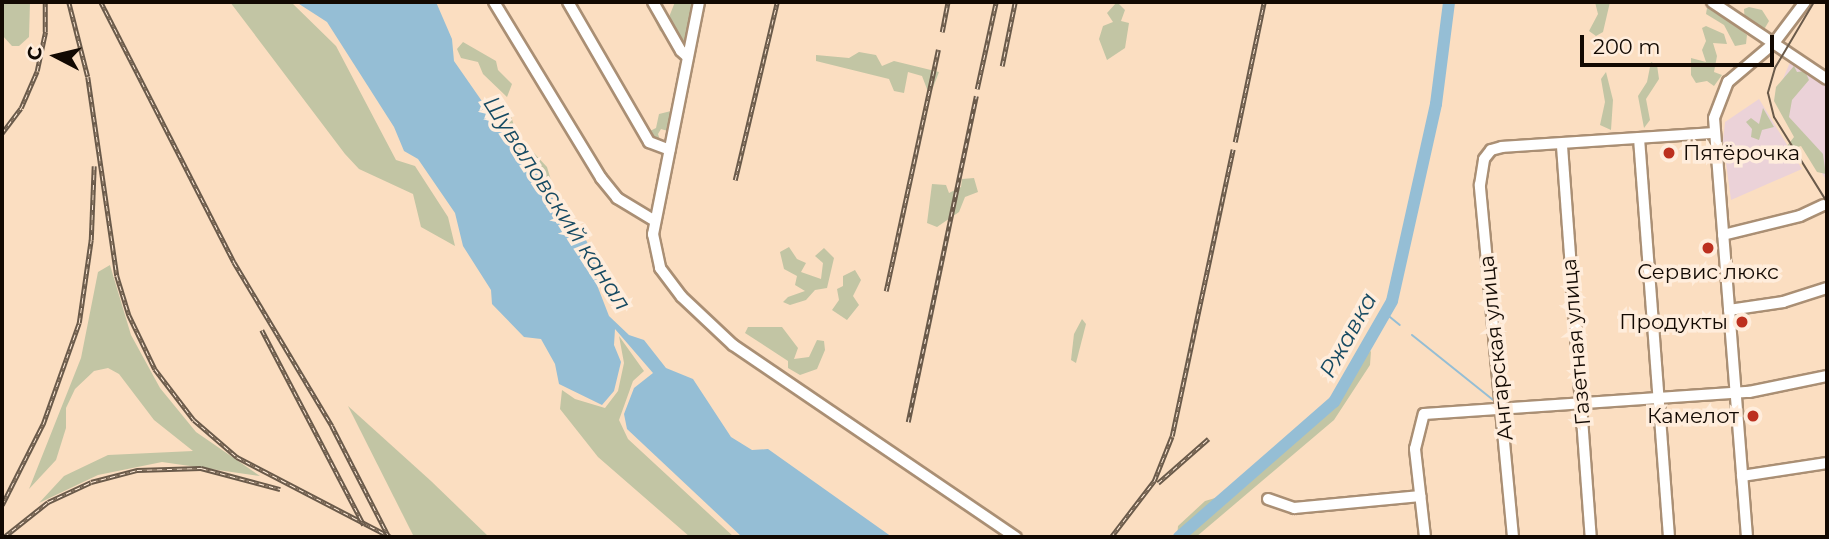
<!DOCTYPE html>
<meta charset="utf-8">
<style>
body{margin:0}
#map{position:relative;width:1829px;height:539px;overflow:hidden;background:#fbdec1;font-family:Montserrat,sans-serif}
div>[style]{position:absolute}
[style*='--x']{left:calc(var(--x)*1px);top:calc(var(--y)*1px);width:calc(var(--w)*1px);rotate:calc(var(--a)*1deg)}
.commercial>*{inset:0;background:#ebd2d8}
.green>*{inset:0;background:#c2c5a4}
.water>*{inset:0;background:#95bed5}
.stream>*{height:2px;margin:-1px;padding:0 1px;transform-origin:1px;border-radius:1px;background:#95bed5}
.river>*{height:12px;margin:-6px;padding:0 6px;transform-origin:6px;border-radius:6px;background:#95bed5}
.roads{filter:drop-shadow(2px 0 #aa8f74) drop-shadow(-2px 0 #aa8f74) drop-shadow(0 2px #aa8f74) drop-shadow(0 -2px #aa8f74)}
.minor>*{height:10px;margin:-5px;padding:0 5px;transform-origin:5px;border-radius:5px;background:#fff}
.tram>*{height:2px;margin:-1px;padding:0 1px;transform-origin:1px;border-radius:1px;background:#6a5a4a}
.rail>*{height:4.5px;margin-top:-2.25px;transform-origin:0;background:repeating-linear-gradient(90deg,#ffeddc 0 5px,#6a5a4a 0 10px);box-sizing:border-box;border-block:2px solid #6a5a4a}
.dots>*{width:19px;height:19px;translate:-50% -50%;box-sizing:border-box;border:4px solid #ffeddc;border-radius:50%}
span{translate:-50% -50%;white-space:nowrap;text-align:center;line-height:1.15;-webkit-text-stroke:7px #ffeddc;paint-order:stroke}
.poi-label{font-size:21px;color:#120902}
.left{translate:0 -50%;text-align:left}
.right{translate:-100% -50%;text-align:right}
.street-label{font-size:21px;color:#120902}
.water-label{font-size:23px;color:#164a62;font-style:italic}
.frame{position:absolute;inset:0;border:4px solid #120902;pointer-events:none}
.north{position:absolute;left:21px;top:21px;width:70px;height:70px;-webkit-text-stroke:5px #ffeddc;paint-order:stroke;rotate:277deg;font-size:19px;font-weight:700;line-height:28px;text-align:center;color:#120902}
.north::after{content:'';display:block;margin:auto;width:24px;height:32px;background:#120902;clip-path:polygon(50% 0,100% 100%,50% 72%,0 100%)}
.scale{position:absolute;left:1580px;top:35px;width:194px;height:32px;box-sizing:border-box;border:4px solid #120902;border-top:0;padding-left:9px;font-size:21px;line-height:24px;white-space:nowrap;color:#120902;-webkit-text-stroke:5px #ffeddc;paint-order:stroke}
</style>
<div id="map">
<div class="commercial">
<i style="clip-path:polygon(1791px 60px,1827px 83px,1827px 181px,1784px 116px,1777px 93px)"></i>
<i style="clip-path:polygon(1759px 99px,1802px 169px,1731px 200px,1723px 141px,1725px 122px)"></i>
</div>
<div class="green">
<i style="clip-path:polygon(2px 2px,30px 2px,29px 37px,19px 46px,12px 46px,2px 35px)"></i>
<i style="clip-path:polygon(230px 2px,291px 2px,336px 46px,396px 160px,415px 166px,448px 217px,455px 246px,421px 227px,413px 194px,359px 169px,345px 154px)"></i>
<i style="clip-path:polygon(646px 2px,657px 2px,669px 17px,675px 2px,695px 2px,687px 45px,660px 31px)"></i>
<i style="clip-path:polygon(1117px 2px,1125px 10px,1121px 21px,1129px 23px,1125px 48px,1107px 60px,1099px 39px,1103px 26px,1113px 22px,1107px 13px)"></i>
<i style="clip-path:polygon(1595px 2px,1610px 2px,1603px 32px,1596px 36px,1589px 31px,1598px 14px)"></i>
<i style="clip-path:polygon(1712px 7px,1747px 35px,1746px 44px,1735px 46px,1724px 25px,1706px 14px,1707px 8px)"></i>
<i style="clip-path:polygon(1749px 7px,1762px 10px,1769px 21px,1762px 33px,1745px 26px,1744px 9px)"></i>
<i style="clip-path:polygon(1706px 26px,1724px 34px,1727px 44px,1713px 43px,1717px 56px,1714px 72px,1722px 75px,1714px 86px,1707px 81px,1696px 83px,1691px 75px,1691px 58px,1706px 62px,1702px 50px,1706px 41px,1702px 28px)"></i>
<i style="clip-path:polygon(463px 42px,496px 61px,498px 70px,512px 84px,507px 97px,483px 74px,478px 62px,461px 58px,457px 49px)"></i>
<i style="clip-path:polygon(859px 52px,876px 55px,882px 66px,894px 61px,939px 72px,932px 90px,927px 89px,922px 76px,908px 72px,904px 93px,894px 91px,889px 79px,816px 61px,816px 55px,849px 58px)"></i>
<i style="clip-path:polygon(1651px 62px,1657px 65px,1659px 79px,1646px 99px,1650px 120px,1644px 128px,1638px 96px,1647px 82px)"></i>
<i style="clip-path:polygon(680px 65px,683px 70px,668px 131px,661px 129px,658px 134px,661px 143px,653px 141px,648px 132px,656px 128px,659px 114px,671px 111px)"></i>
<i style="clip-path:polygon(1794px 66px,1797px 72px,1805px 71px,1809px 80px,1792px 100px,1789px 117px,1823px 154px,1827px 184px,1826px 174px,1817px 172px,1801px 146px,1791px 149px,1787px 146px,1794px 137px,1774px 101px,1776px 87px)"></i>
<i style="clip-path:polygon(1606px 72px,1613px 100px,1611px 130px,1600px 125px,1605px 102px,1601px 79px)"></i>
<i style="clip-path:polygon(496px 107px,510px 113px,517px 135px,547px 167px,555px 194px,550px 193px,536px 164px,510px 143px,490px 115px)"></i>
<i style="clip-path:polygon(1763px 108px,1774px 127px,1762px 130px,1759px 140px,1751px 137px,1752px 129px,1746px 122px,1751px 118px,1759px 124px)"></i>
<i style="clip-path:polygon(974px 178px,978px 192px,965px 197px,959px 212px,937px 227px,927px 223px,932px 184px,946px 185px,949px 193px,961px 187px,962px 179px)"></i>
<i style="clip-path:polygon(789px 247px,797px 259px,806px 263px,801px 272px,821px 279px,823px 263px,815px 256px,824px 248px,834px 258px,827px 288px,815px 290px,806px 300px,790px 305px,783px 302px,788px 297px,805px 291px,795px 285px,797px 276px,784px 269px,780px 252px)"></i>
<i style="clip-path:polygon(110px 265px,131px 335px,160px 388px,196px 432px,260px 476px,162px 462px,98px 475px,39px 503px,64px 476px,108px 455px,193px 451px,154px 420px,119px 374px,108px 368px,94px 371px,75px 389px,66px 408px,66px 428px,56px 460px,29px 489px,81px 358px,98px 272px)"></i>
<i style="clip-path:polygon(855px 270px,861px 280px,853px 296px,859px 305px,847px 320px,832px 310px,839px 300px,837px 289px,843px 286px,843px 276px)"></i>
<i style="clip-path:polygon(1082px 319px,1086px 324px,1076px 363px,1071px 360px,1074px 334px)"></i>
<i style="clip-path:polygon(748px 327px,782px 327px,798px 348px,794px 359px,809px 357px,817px 340px,824px 341px,825px 350px,817px 369px,800px 375px,788px 368px,788px 361px,745px 333px)"></i>
<i style="clip-path:polygon(619px 336px,644px 371px,633px 381px,619px 420px,628px 439px,734px 537px,690px 537px,598px 457px,560px 409px,562px 390px,575px 399px,605px 408px,618px 391px,624px 363px)"></i>
<i style="clip-path:polygon(1371px 351px,1370px 365px,1334px 420px,1196px 537px,1177px 537px,1178px 526px,1205px 501px,1225px 495px,1335px 407px,1361px 358px)"></i>
<i style="clip-path:polygon(348px 406px,431px 481px,489px 537px,414px 537px)"></i>
</div>
<div class="water">
<i style="clip-path:polygon(296px 2px,436px 2px,452px 39px,454px 61px,509px 140px,540px 172px,553px 196px,552px 212px,560px 215px,572px 234px,586px 240px,602px 272px,597px 285px,609px 316px,629px 335px,644px 340px,666px 368px,693px 379px,731px 437px,752px 450px,768px 449px,892px 537px,742px 537px,627px 429px,624px 414px,634px 388px,653px 373px,615px 329px,614px 345px,621px 362px,614px 391px,602px 405px,559px 384px,555px 364px,541px 339px,524px 337px,492px 304px,491px 290px,463px 246px,455px 213px,418px 159px,404px 151px,394px 127px,327px 22px)"></i>
</div>
<div class="stream">
<i style="--x:1385;--y:313;--w:19;--a:39"></i>
<i style="--x:1412;--y:335;--w:104;--a:38.7"></i>
</div>
<div class="river">
<i style="--x:1179;--y:537;--w:206;--a:-41.1"></i>
<i style="--x:1334;--y:402;--w:116;--a:-60.1"></i>
<i style="--x:1392;--y:301;--w:202;--a:-77.4"></i>
<i style="--x:1436;--y:104;--w:103;--a:-82.7"></i>
</div>
<div class="roads">
<div class="minor">
<i style="--x:494;--y:2;--w:206;--a:58.7"></i>
<i style="--x:601;--y:178;--w:26;--a:51"></i>
<i style="--x:617;--y:198;--w:44;--a:31.2"></i>
<i style="--x:568;--y:2;--w:162;--a:59.9"></i>
<i style="--x:649;--y:142;--w:22;--a:21"></i>
<i style="--x:653;--y:2;--w:56;--a:60.3"></i>
<i style="--x:681;--y:51;--w:9;--a:41"></i>
<i style="--x:699;--y:2;--w:237;--a:101.2"></i>
<i style="--x:653;--y:234;--w:35;--a:78"></i>
<i style="--x:660;--y:268;--w:36;--a:53"></i>
<i style="--x:682;--y:297;--w:70;--a:43.3"></i>
<i style="--x:733;--y:345;--w:342;--a:34.2"></i>
<i style="--x:1712;--y:2;--w:138;--a:33.8"></i>
<i style="--x:1639;--y:138;--w:400;--a:85.7"></i>
<i style="--x:1562;--y:146;--w:392;--a:85.8"></i>
<i style="--x:1723;--y:235;--w:79;--a:-13.9"></i>
<i style="--x:1800;--y:216;--w:26;--a:-25"></i>
<i style="--x:1729;--y:310;--w:55;--a:-8.4"></i>
<i style="--x:1783;--y:302;--w:46;--a:-17.7"></i>
<i style="--x:1742;--y:476;--w:86;--a:-8.7"></i>
<i style="--x:1268;--y:499;--w:28;--a:19"></i>
<i style="--x:1294;--y:508;--w:127;--a:-5.4"></i>
<i style="--x:1425;--y:537;--w:89;--a:-96.5"></i>
<i style="--x:1415;--y:449;--w:36;--a:-76"></i>
<i style="--x:1424;--y:414;--w:326;--a:-3.9"></i>
<i style="--x:1749;--y:392;--w:80;--a:-11.6"></i>
<i style="--x:1513;--y:537;--w:354;--a:-95.4"></i>
<i style="--x:1480;--y:185;--w:26;--a:-81"></i>
<i style="--x:1484;--y:159;--w:11;--a:-52"></i>
<i style="--x:1491;--y:150;--w:11;--a:-15"></i>
<i style="--x:1502;--y:147;--w:212;--a:-3.8"></i>
<i style="--x:1747;--y:537;--w:420;--a:-94.5"></i>
<i style="--x:1714;--y:118;--w:39;--a:-69"></i>
<i style="--x:1728;--y:82;--w:60;--a:-40.3"></i>
<i style="--x:1774;--y:43;--w:51;--a:-52.9"></i>
</div>
</div>
<div class="tram">
<i style="--x:1814;--y:2;--w:77;--a:120.6"></i>
<i style="--x:1775;--y:68;--w:26;--a:106"></i>
<i style="--x:1768;--y:93;--w:25;--a:76"></i>
<i style="--x:1774;--y:117;--w:100;--a:58.1"></i>
</div>
<div class="rail">
<i style="--x:69;--y:2;--w:77;--a:75.8"></i>
<i style="--x:88;--y:77;--w:201;--a:81.7"></i>
<i style="--x:117;--y:276;--w:41;--a:72.9"></i>
<i style="--x:129;--y:315;--w:60;--a:64.3"></i>
<i style="--x:155;--y:369;--w:64;--a:52.6"></i>
<i style="--x:194;--y:420;--w:57;--a:40.7"></i>
<i style="--x:237;--y:457;--w:174;--a:27.5"></i>
<i style="--x:101;--y:2;--w:292;--a:62.9"></i>
<i style="--x:234;--y:262;--w:191;--a:59.1"></i>
<i style="--x:332;--y:426;--w:125;--a:62.8"></i>
<i style="--x:942;--y:32;--w:31;--a:-79"></i>
<i style="--x:1002;--y:66;--w:65;--a:-78.5"></i>
<i style="--x:977;--y:89;--w:89;--a:-77.7"></i>
<i style="--x:2;--y:133;--w:31;--a:-53"></i>
<i style="--x:21;--y:108;--w:40;--a:-66.6"></i>
<i style="--x:37;--y:71;--w:40;--a:-78"></i>
<i style="--x:45;--y:32;--w:30;--a:-90"></i>
<i style="--x:1235;--y:142;--w:143;--a:-78.3"></i>
<i style="--x:735;--y:180;--w:183;--a:-76.7"></i>
<i style="--x:886;--y:291;--w:247;--a:-77.8"></i>
<i style="--x:262;--y:330;--w:220;--a:62.4"></i>
<i style="--x:908;--y:422;--w:333;--a:-78.2"></i>
<i style="--x:1158;--y:483;--w:67;--a:-41.3"></i>
<i style="--x:2;--y:505;--w:91;--a:-63.2"></i>
<i style="--x:43;--y:424;--w:107;--a:-70.4"></i>
<i style="--x:79;--y:323;--w:84;--a:-81.8"></i>
<i style="--x:91;--y:240;--w:74;--a:-87.7"></i>
<i style="--x:4;--y:537;--w:56;--a:-38.5"></i>
<i style="--x:48;--y:502;--w:47;--a:-24.9"></i>
<i style="--x:91;--y:482;--w:48;--a:-14.6"></i>
<i style="--x:137;--y:470;--w:64;--a:-1.8"></i>
<i style="--x:201;--y:468;--w:82;--a:14.9"></i>
<i style="--x:1111;--y:537;--w:71;--a:-52.5"></i>
<i style="--x:1154;--y:481;--w:48;--a:-68.2"></i>
<i style="--x:1172;--y:436;--w:293;--a:-78"></i>
</div>
<div class="dots">
<i style="left:1669px;top:153px;background:#bc301f"></i>
<i style="left:1708px;top:248px;background:#bc301f"></i>
<i style="left:1742px;top:322px;background:#bc301f"></i>
<i style="left:1753px;top:416px;background:#bc301f"></i>
</div>
<div class="poi-label">
<span class="left" style="left:1683px;top:153px">Пятёрочка</span>
<span style="left:1708px;top:272px">Сервис люкс</span>
<span class="right" style="left:1728px;top:322px">Продукты</span>
<span class="right" style="left:1739px;top:416px">Камелот</span>
</div>
<div class="street-label">
<span style="left:1576px;top:342px;rotate:-95deg">Газетная улица</span>
<span style="left:1496px;top:348px;rotate:-96deg">Ангарская улица</span>
</div>
<div class="water-label">
<span style="left:557px;top:203px;rotate:57deg">Шуваловский канал</span>
<span style="left:1348px;top:335px;rotate:-61deg">Ржавка</span>
</div>
<div class="frame"></div>
<div class="north">С</div>
<div class="scale">200 m</div>
</div>
